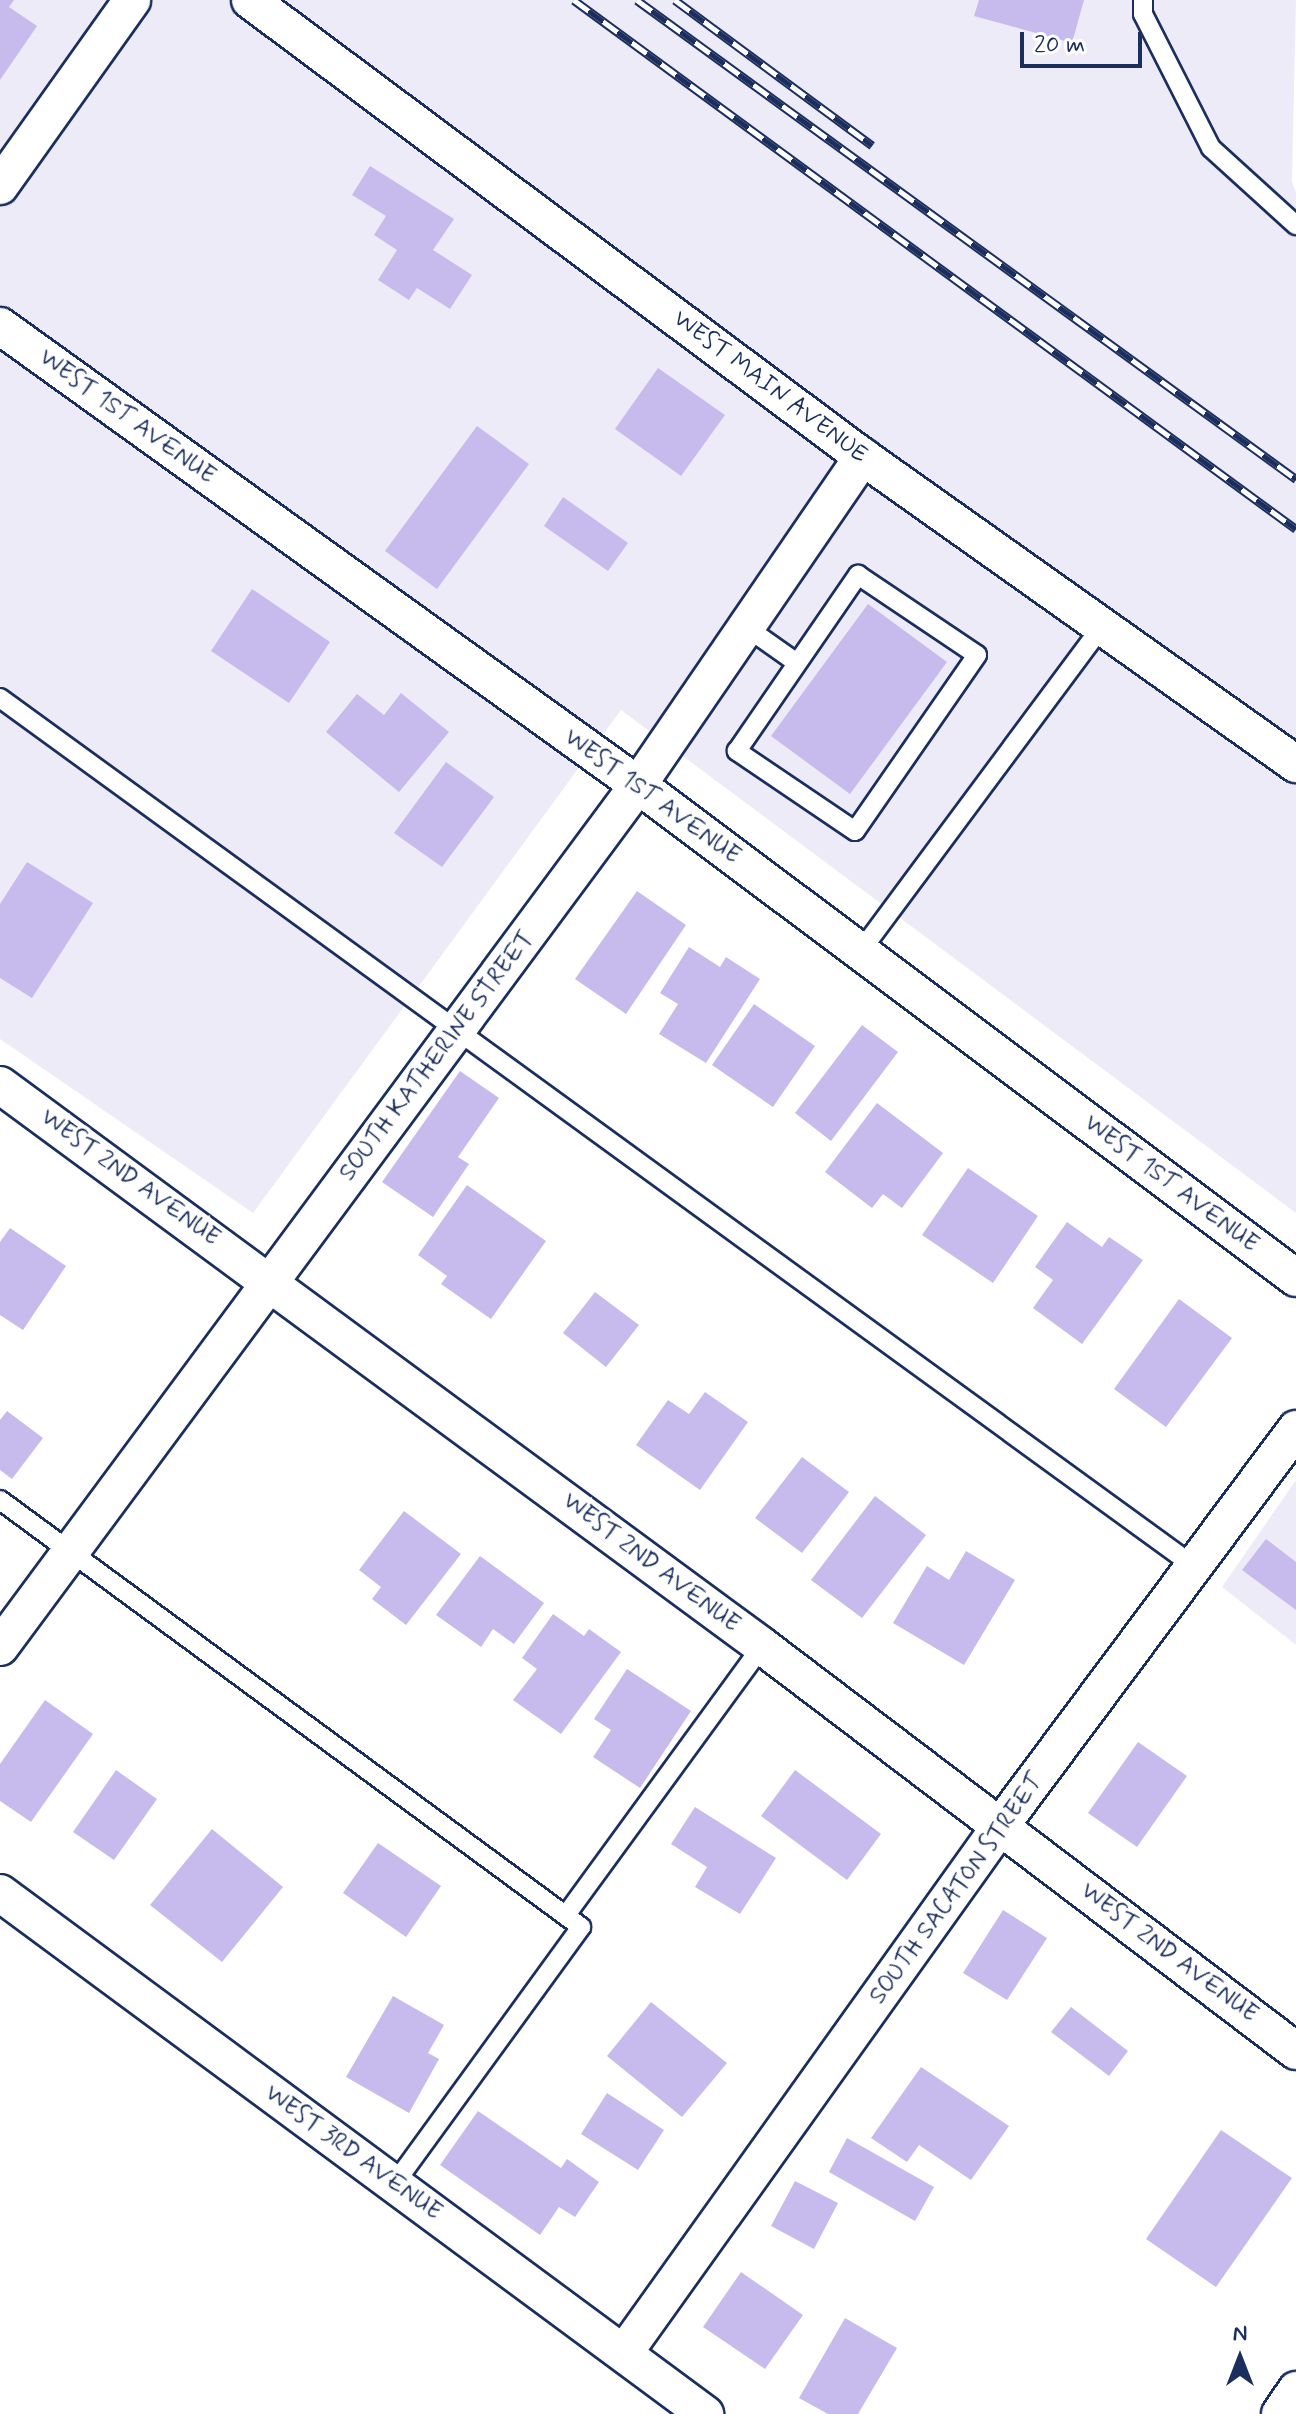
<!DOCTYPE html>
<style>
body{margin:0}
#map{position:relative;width:1296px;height:2414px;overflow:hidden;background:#fff;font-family:Mynerve,sans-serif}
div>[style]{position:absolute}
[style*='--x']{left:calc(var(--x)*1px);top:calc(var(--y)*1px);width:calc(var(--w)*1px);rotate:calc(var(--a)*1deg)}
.built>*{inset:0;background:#eeebf9}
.building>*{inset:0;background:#c6bbec}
.roads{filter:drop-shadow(2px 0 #1b2f5e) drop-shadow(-2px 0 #1b2f5e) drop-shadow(0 2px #1b2f5e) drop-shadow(0 -2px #1b2f5e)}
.service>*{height:18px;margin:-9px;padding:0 9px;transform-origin:9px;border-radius:9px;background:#fff}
.minor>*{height:36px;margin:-18px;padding:0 18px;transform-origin:18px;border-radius:18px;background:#fff}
.rail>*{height:9px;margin-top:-4.5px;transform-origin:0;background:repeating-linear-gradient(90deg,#fff 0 18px,#1b2f5e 0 36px);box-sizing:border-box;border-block:2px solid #1b2f5e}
span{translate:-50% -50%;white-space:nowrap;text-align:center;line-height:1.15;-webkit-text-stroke:7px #fff;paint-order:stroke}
.street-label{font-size:24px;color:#1b2f5e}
.north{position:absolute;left:1200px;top:2318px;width:80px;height:80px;-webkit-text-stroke:6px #fff;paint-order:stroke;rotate:0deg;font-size:22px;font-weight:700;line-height:32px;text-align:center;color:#1b2f5e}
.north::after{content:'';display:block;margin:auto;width:28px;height:36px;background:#1b2f5e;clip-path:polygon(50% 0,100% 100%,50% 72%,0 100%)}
.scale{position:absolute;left:1020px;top:32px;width:122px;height:36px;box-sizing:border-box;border:4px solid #1b2f5e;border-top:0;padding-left:10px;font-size:24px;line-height:28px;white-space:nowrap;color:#1b2f5e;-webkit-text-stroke:6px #fff;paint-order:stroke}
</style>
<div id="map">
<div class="built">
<i style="clip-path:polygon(0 0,1296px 0,1292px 181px,1296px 193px,1296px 1213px,621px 710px,253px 1213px,0 1039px)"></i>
<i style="clip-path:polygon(1296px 1480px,1296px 1645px,1222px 1587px)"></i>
</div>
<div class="building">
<i style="clip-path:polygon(0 0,14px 0,9px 7px,37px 26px,0 80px)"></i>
<i style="clip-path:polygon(979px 0,1084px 0,1072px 43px,974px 16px)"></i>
<i style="clip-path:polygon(370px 166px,454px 219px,433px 250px,472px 275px,450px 309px,417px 288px,409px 300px,378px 280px,397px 250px,374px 235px,386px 216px,352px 195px)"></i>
<i style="clip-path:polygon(658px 368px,725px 415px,681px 476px,615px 429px)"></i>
<i style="clip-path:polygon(477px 426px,529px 464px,437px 589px,385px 551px)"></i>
<i style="clip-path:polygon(563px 497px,628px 543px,608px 571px,544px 526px)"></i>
<i style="clip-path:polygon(252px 589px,330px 642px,289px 703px,211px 651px)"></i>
<i style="clip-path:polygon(868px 604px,947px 662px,850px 794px,771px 736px)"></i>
<i style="clip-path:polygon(401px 693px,449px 732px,399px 792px,326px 732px,357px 694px,384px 715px)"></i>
<i style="clip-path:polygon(446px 762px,494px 797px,442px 867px,394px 833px)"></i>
<i style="clip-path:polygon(27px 862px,93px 903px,32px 998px,0 978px,0 904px)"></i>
<i style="clip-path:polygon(637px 891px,686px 925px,626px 1014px,575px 979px)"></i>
<i style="clip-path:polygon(689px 947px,720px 967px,726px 957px,760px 979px,706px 1063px,659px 1034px,678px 1004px,660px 993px)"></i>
<i style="clip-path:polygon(754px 1004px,815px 1046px,773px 1107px,712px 1065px)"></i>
<i style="clip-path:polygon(862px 1025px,898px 1052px,831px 1141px,795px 1113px)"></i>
<i style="clip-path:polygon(460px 1071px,499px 1098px,458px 1157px,469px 1164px,433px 1217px,382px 1182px)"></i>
<i style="clip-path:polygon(877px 1103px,943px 1153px,902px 1208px,883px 1194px,872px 1208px,825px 1172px)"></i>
<i style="clip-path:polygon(968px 1168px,1038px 1216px,993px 1283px,922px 1235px)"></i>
<i style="clip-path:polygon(467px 1185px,546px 1241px,491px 1319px,441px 1284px,447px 1276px,418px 1255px)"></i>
<i style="clip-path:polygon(1067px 1222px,1102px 1247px,1109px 1237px,1143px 1260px,1082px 1344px,1033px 1308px,1053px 1280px,1035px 1267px)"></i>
<i style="clip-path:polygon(10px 1228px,66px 1266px,23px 1330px,0 1315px,0 1242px)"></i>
<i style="clip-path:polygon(595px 1292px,639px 1325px,606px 1367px,563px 1333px)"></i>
<i style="clip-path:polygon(1179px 1299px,1232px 1338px,1166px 1427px,1114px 1389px)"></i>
<i style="clip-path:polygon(705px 1392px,748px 1422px,700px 1490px,636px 1445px,668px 1400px,689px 1414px)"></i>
<i style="clip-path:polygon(7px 1411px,43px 1438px,12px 1479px,0 1470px,0 1420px)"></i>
<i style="clip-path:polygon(802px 1457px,849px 1492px,802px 1553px,755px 1518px)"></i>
<i style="clip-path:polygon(875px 1496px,926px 1535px,862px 1618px,811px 1580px)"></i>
<i style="clip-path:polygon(404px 1511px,461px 1554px,406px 1625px,372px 1599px,381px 1587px,359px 1570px)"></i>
<i style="clip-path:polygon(1266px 1539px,1296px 1562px,1296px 1610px,1242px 1570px)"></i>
<i style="clip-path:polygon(966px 1551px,1015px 1580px,964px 1665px,893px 1623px,927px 1566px,949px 1580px)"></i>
<i style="clip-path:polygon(480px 1556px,544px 1603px,514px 1644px,493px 1629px,481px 1647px,436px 1615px)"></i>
<i style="clip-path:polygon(553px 1614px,584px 1636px,589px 1629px,621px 1652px,561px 1734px,513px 1700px,537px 1669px,522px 1658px)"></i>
<i style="clip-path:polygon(627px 1669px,691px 1711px,640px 1788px,593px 1757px,611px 1730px,594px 1719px)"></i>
<i style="clip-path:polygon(45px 1700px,93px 1734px,31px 1822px,0 1801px,0 1764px)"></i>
<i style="clip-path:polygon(1138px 1742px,1187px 1776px,1137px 1847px,1088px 1813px)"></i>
<i style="clip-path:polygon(116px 1770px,157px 1799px,114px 1860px,73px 1832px)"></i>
<i style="clip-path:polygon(795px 1770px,881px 1834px,847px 1880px,761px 1816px)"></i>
<i style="clip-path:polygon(695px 1807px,776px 1858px,740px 1914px,695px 1887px,707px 1867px,671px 1844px)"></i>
<i style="clip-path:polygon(212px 1829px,283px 1887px,222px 1962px,150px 1905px)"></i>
<i style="clip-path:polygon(378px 1843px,441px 1886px,406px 1937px,343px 1893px)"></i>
<i style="clip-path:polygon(1003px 1910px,1047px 1938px,1007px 2000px,963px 1973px)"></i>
<i style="clip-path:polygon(393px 1996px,444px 2025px,428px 2053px,439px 2059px,409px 2113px,346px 2077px)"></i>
<i style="clip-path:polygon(651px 2002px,727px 2063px,682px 2117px,607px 2056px)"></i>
<i style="clip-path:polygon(1071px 2007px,1128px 2051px,1109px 2076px,1051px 2032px)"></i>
<i style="clip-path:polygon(921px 2067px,1009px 2126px,971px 2180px,919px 2145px,907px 2162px,871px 2138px)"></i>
<i style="clip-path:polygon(607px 2093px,664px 2130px,638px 2170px,581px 2134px)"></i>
<i style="clip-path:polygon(478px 2111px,561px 2168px,567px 2159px,599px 2182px,575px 2217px,559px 2207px,540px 2235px,440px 2165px)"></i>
<i style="clip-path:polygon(1221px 2130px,1292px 2178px,1216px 2287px,1146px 2239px)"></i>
<i style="clip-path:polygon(847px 2138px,934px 2187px,915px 2221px,829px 2172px)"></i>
<i style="clip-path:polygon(795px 2181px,838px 2203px,814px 2249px,771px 2226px)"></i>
<i style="clip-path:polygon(741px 2272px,803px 2315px,765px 2369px,703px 2327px)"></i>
<i style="clip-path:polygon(845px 2318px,897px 2348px,858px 2414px,828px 2414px,799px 2398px)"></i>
</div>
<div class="roads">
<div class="service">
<i style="--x:1143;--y:0;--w:14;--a:90"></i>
<i style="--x:1143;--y:14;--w:150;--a:63.1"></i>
<i style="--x:1211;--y:148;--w:115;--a:42.2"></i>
<i style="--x:858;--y:575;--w:143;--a:33.9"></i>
<i style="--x:977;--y:655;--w:214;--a:124.7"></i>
<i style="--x:855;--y:831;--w:143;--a:-145.9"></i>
<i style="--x:737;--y:751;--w:214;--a:-55.5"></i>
<i style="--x:746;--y:627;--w:62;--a:35.2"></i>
<i style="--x:0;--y:698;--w:1476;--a:36.02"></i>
<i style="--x:860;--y:952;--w:406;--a:-53.4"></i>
<i style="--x:0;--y:1500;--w:721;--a:36.31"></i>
<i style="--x:581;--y:1927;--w:318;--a:126"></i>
<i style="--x:566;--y:1915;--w:333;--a:-53.9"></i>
</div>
<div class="minor">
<i style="--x:250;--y:0;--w:765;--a:36.71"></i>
<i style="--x:863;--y:457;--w:531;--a:35.34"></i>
<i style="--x:0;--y:186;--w:228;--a:-54.6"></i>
<i style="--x:0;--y:326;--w:786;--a:35.73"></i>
<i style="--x:638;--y:785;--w:822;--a:36.84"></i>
<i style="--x:0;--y:1085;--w:946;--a:36.36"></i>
<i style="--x:762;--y:1646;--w:670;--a:37.18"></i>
<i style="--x:0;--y:1647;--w:1072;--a:-53.49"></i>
<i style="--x:638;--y:785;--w:398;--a:-55.6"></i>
<i style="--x:0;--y:1893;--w:877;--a:36.46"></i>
<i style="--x:624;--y:2353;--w:649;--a:-54.47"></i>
<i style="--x:1001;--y:1825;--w:494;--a:-53.3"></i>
<i style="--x:1280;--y:2414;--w:29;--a:-56"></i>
</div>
</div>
<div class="rail">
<i style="--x:574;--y:0;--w:895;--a:36.23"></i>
<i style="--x:637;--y:0;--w:815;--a:36.01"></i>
<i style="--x:675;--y:0;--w:245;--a:36.4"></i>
</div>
<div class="street-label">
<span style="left:770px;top:387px;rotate:37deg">WEST MAIN AVENUE</span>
<span style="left:127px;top:417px;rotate:36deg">WEST 1ST AVENUE</span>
<span style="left:652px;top:797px;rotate:36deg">WEST 1ST AVENUE</span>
<span style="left:437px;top:1056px;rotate:-53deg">SOUTH KATHERINE STREET</span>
<span style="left:130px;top:1178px;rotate:36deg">WEST 2ND AVENUE</span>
<span style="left:1171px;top:1184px;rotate:37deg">WEST 1ST AVENUE</span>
<span style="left:651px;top:1563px;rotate:37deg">WEST 2ND AVENUE</span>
<span style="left:957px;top:1889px;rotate:-54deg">SOUTH SACATON STREET</span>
<span style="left:1169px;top:1953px;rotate:37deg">WEST 2ND AVENUE</span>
<span style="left:353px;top:2153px;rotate:36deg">WEST 3RD AVENUE</span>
</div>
<div class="north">N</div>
<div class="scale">20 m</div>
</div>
